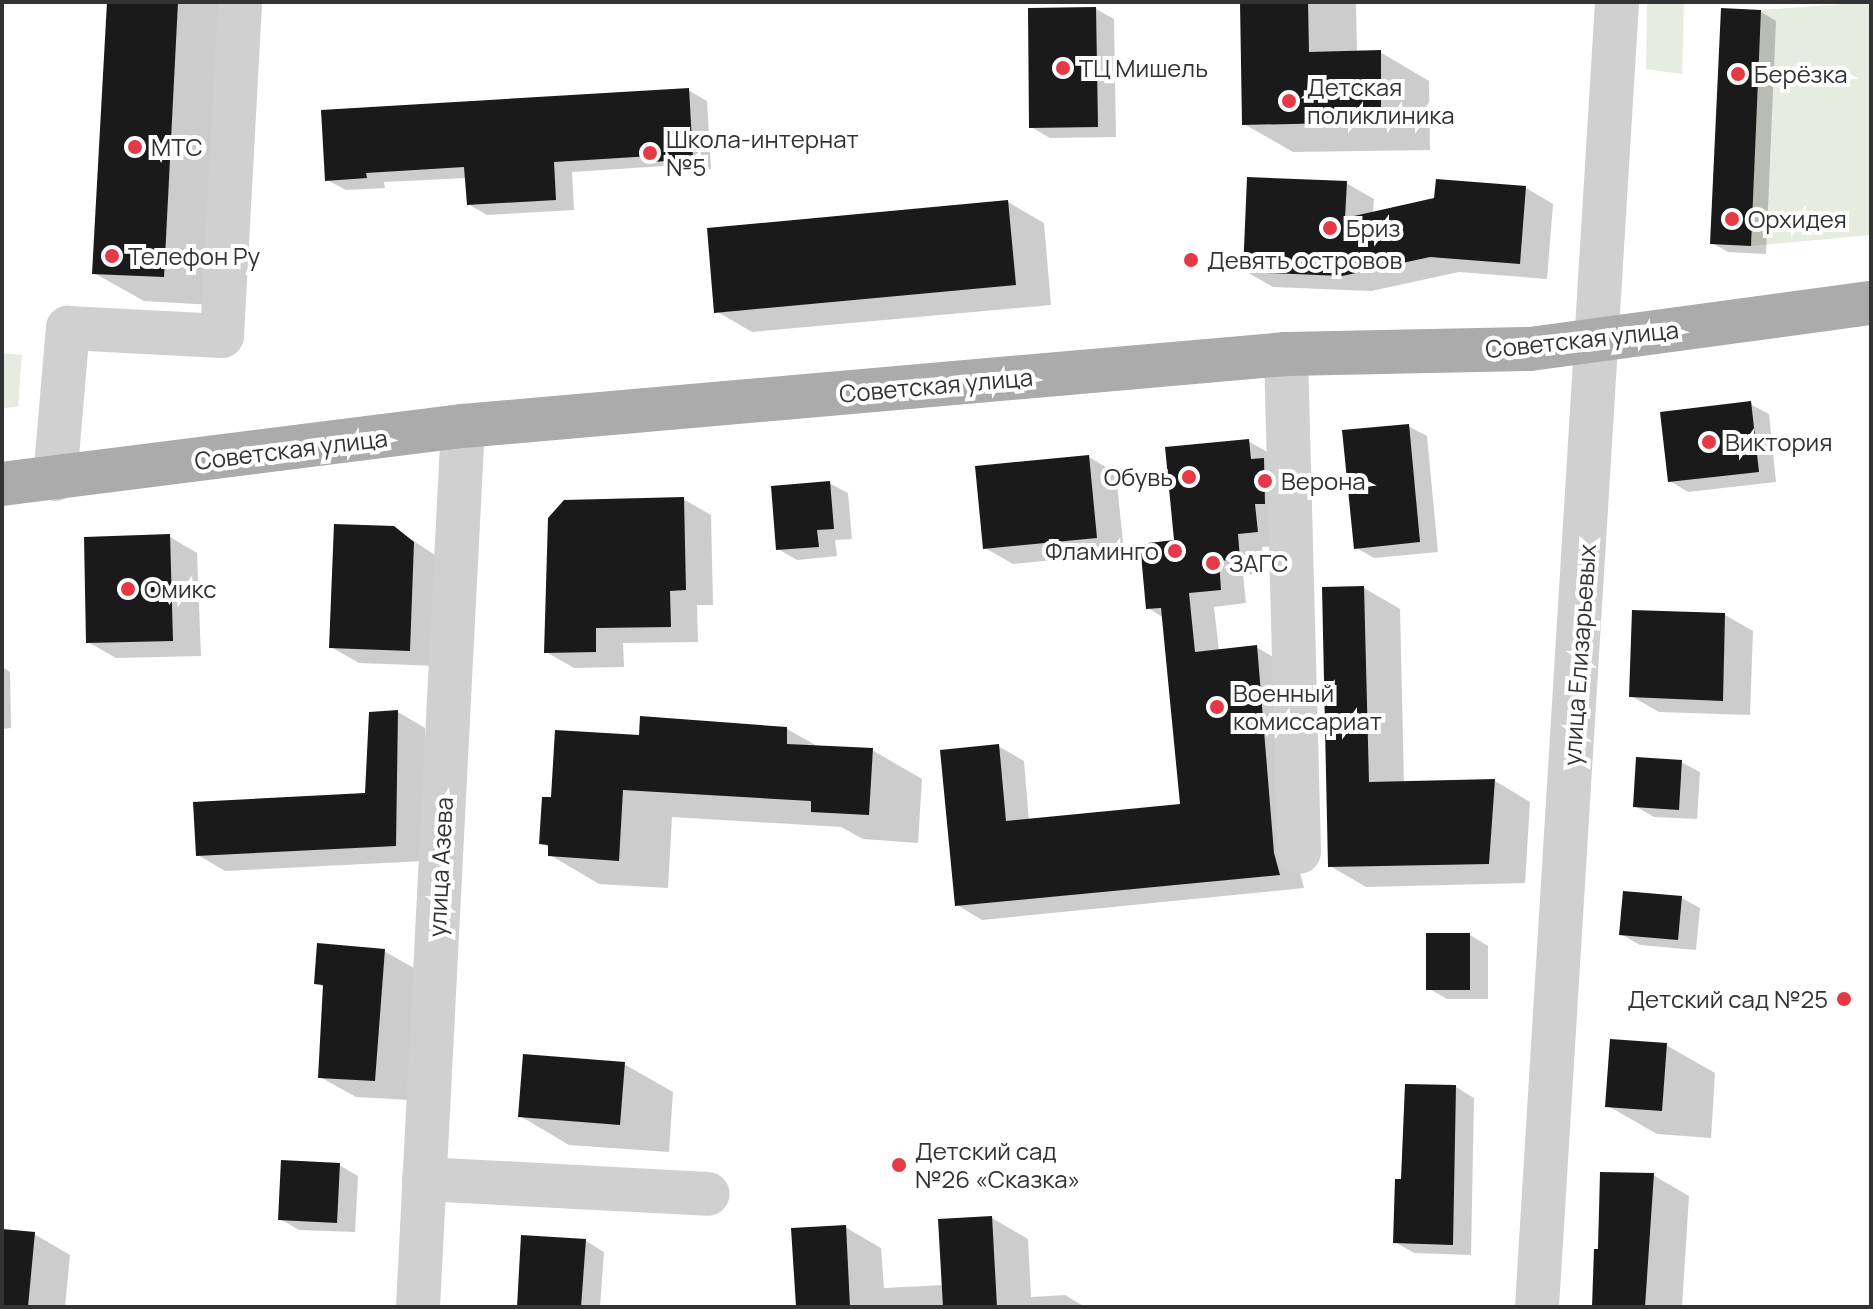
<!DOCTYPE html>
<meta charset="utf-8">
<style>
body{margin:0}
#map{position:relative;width:1873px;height:1309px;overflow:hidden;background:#fff;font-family:Manrope,sans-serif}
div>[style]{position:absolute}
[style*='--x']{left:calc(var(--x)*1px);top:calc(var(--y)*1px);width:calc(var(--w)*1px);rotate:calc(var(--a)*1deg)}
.green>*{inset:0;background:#e6ecdf}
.shadow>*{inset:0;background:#0003}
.building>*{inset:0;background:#1a1a1a}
.minor>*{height:44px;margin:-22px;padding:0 22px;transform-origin:22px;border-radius:22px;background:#d0d0d0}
.major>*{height:44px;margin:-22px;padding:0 22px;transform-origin:22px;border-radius:22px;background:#ababab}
.dots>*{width:22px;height:22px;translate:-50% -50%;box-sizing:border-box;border:4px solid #fff;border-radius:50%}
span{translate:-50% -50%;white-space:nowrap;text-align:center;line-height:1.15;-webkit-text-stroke:8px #fff;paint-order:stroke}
.poi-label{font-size:24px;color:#333}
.left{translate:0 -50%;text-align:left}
.right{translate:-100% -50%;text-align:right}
.street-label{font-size:24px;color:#333}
.frame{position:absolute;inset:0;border:4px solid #333;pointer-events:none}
</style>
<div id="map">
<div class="green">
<i style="clip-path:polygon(1647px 2px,1684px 2px,1682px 74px,1646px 69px)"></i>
<i style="clip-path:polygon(1871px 2px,1871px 235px,1751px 246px,1761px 10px)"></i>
<i style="clip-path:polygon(2px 353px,22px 355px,18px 407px,2px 408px)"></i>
</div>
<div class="shadow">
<i style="clip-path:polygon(109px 2px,228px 2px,213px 305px,144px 301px,94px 273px)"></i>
<i style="clip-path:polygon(1242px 2px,1356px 2px,1357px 53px,1380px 52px,1429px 81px,1430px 150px,1293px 152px,1244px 124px)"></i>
<i style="clip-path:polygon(1096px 9px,1114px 19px,1116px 137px,1050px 138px,1031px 127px)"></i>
<i style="clip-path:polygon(1761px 12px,1776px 21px,1766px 254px,1728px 252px,1712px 243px)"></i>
<i style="clip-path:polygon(688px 90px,707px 101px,711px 169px,673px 171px,664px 166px,572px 172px,574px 210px,487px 215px,468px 204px,467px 178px,384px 182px,385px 188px,346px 190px,327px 180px)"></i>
<i style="clip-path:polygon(1346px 183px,1374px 199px,1373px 214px,1526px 188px,1553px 204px,1547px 279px,1459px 272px,1371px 291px,1273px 287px,1245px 271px)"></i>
<i style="clip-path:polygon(1008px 202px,1044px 223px,1051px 305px,752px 332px,716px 311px)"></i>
<i style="clip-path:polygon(1750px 404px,1769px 414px,1776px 482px,1688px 492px,1670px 481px)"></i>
<i style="clip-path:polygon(1408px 426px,1427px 436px,1438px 552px,1374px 558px,1355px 547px)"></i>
<i style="clip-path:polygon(1248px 441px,1274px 456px,1283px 546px,1262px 547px,1265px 573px,1243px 575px,1246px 603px,1214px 607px,1219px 651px,1256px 647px,1282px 662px,1299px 869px,1304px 888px,982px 920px,957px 905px,998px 746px,1024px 761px,1029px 821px,1183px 806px,1164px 618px,1148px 608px,1176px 542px)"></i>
<i style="clip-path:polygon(1089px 457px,1116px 473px,1124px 553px,1013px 564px,985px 548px)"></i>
<i style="clip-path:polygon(829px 483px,848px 493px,852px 539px,835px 540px,837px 556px,797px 560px,778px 549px)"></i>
<i style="clip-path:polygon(683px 499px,711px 515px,713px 605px,697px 605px,698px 642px,623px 643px,624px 667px,574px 668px,546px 652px)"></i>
<i style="clip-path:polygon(394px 528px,441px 559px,437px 666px,359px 663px,331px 647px)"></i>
<i style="clip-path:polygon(170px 537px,197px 553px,201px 656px,116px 658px,88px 642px)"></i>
<i style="clip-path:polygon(1364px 588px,1400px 609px,1404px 783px,1495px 781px,1530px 802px,1525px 883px,1366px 887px,1330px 866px)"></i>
<i style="clip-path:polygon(1725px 615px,1753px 631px,1750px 715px,1659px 712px,1631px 696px)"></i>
<i style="clip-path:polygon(2px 667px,10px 672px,11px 728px,2px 729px)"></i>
<i style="clip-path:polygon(398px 712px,425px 728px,424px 861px,225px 871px,198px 855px,367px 795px)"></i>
<i style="clip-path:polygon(787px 729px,819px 747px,872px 750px,922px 779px,918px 843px,863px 839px,841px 827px,672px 817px,668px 888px,599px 884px,550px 855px,550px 848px,541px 843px,553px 799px,641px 737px)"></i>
<i style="clip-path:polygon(1681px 762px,1700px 772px,1697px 819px,1654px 817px,1635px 806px)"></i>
<i style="clip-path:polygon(1682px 898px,1700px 908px,1696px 950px,1640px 945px,1621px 934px)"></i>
<i style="clip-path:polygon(1470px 935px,1488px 946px,1488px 999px,1447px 999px,1428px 988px)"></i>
<i style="clip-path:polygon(384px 951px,419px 971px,410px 1100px,356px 1097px,320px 1077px,325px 988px,316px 983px)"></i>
<i style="clip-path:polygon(1666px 1045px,1715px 1073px,1711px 1138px,1657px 1134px,1608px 1106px)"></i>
<i style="clip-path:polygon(624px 1064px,673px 1092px,669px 1152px,569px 1145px,520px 1116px)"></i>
<i style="clip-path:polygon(1456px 1087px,1474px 1098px,1471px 1255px,1414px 1253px,1395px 1242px,1403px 1181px)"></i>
<i style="clip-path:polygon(339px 1165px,358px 1176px,355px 1232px,299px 1230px,280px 1219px)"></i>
<i style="clip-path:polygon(1602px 1174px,1653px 1175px,1689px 1196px,1682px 1307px,1594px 1307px)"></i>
<i style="clip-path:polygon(992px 1218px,1028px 1239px,1031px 1297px,1065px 1295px,1085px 1307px,798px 1307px,845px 1227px,881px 1248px,884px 1288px,944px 1285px)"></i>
<i style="clip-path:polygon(2px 1231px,34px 1234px,70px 1255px,65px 1307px,2px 1307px)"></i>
<i style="clip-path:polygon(586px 1241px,604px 1252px,600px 1307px,519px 1307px)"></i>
</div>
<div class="building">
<i style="clip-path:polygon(107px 2px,178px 2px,164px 277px,92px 274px)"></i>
<i style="clip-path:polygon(1240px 2px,1308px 2px,1309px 52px,1381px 50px,1381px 122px,1242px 125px)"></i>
<i style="clip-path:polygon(1096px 7px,1098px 127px,1029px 128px,1028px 8px)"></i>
<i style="clip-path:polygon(1721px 8px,1761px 10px,1751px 246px,1710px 244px)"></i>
<i style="clip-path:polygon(689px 88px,693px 159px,652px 162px,652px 156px,554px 162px,556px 200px,467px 205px,464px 167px,366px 173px,367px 178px,325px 181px,321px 110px)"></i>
<i style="clip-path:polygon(1247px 177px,1347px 181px,1345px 218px,1434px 198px,1436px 179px,1526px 186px,1520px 264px,1430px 257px,1342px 276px,1243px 272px)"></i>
<i style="clip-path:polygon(1008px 200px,1016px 285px,714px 313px,707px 228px)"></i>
<i style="clip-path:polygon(1751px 401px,1759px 472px,1668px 482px,1660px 412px)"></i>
<i style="clip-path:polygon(1409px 424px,1420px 542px,1354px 549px,1342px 430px)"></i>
<i style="clip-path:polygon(1249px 439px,1251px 459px,1264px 458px,1265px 504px,1255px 504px,1258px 532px,1238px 534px,1240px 559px,1219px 561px,1221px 590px,1189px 593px,1195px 652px,1257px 645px,1274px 853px,1280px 875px,955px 906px,940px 750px,999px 744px,1006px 821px,1180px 804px,1161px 608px,1146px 609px,1140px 544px,1174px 540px,1165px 447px)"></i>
<i style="clip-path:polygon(1089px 455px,1097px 538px,983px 549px,975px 466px)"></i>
<i style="clip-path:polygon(830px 481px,834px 529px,817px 530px,819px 547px,776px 550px,771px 486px)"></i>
<i style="clip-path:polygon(684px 497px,686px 590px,670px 591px,671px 627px,596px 628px,596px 652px,544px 653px,548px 518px,564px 500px)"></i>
<i style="clip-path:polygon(334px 524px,394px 526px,414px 542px,410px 651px,329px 648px)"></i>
<i style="clip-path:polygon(170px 534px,173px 641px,86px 643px,84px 537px)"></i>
<i style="clip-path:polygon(1364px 586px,1369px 782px,1495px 779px,1489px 864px,1328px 867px,1322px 587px)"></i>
<i style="clip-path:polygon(1632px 610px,1725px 613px,1723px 701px,1629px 697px)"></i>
<i style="clip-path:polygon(398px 710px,396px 846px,196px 856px,193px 802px,365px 793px,369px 712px)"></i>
<i style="clip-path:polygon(640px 716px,787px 727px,787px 744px,873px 748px,869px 815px,811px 812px,811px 801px,623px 790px,619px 861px,548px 856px,548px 845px,539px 844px,542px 797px,551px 797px,555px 730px,639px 735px)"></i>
<i style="clip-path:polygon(1636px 757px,1682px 760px,1679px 810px,1633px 807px)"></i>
<i style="clip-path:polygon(1623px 891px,1682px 896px,1678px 940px,1619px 935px)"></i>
<i style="clip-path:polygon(1426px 933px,1470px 933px,1470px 990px,1426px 990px)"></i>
<i style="clip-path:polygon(317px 943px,385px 949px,375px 1081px,318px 1078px,323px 985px,314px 984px)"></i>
<i style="clip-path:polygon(1610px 1039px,1667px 1043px,1662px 1111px,1605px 1107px)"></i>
<i style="clip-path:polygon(523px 1054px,625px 1062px,620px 1125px,518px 1117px)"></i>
<i style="clip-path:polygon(1405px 1084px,1456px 1085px,1453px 1245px,1393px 1243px,1395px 1179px,1401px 1179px)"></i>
<i style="clip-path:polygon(281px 1160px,340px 1163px,337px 1223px,278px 1220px)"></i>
<i style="clip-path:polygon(1600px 1172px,1654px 1173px,1645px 1307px,1592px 1307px,1594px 1249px,1598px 1249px)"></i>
<i style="clip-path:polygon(992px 1216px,997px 1307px,943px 1307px,938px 1219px)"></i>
<i style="clip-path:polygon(846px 1225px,850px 1307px,796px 1307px,791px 1228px)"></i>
<i style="clip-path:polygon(2px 1229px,35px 1232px,28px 1307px,2px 1307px)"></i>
<i style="clip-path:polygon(521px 1235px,586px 1239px,581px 1307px,517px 1307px)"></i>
</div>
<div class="minor">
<i style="--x:1286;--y:354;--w:498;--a:88.5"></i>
<i style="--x:55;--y:479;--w:152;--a:-85.1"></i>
<i style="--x:68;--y:328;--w:154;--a:3"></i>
<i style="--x:222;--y:336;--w:334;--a:-86.9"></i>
<i style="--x:424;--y:1179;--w:284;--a:3"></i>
<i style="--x:418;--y:1307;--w:882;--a:-87.08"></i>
<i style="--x:1537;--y:1307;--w:1307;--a:-86.49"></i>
</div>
<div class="major">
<i style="--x:2;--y:484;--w:465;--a:-7.2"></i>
<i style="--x:463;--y:426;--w:826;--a:-5"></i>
<i style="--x:1286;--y:354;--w:244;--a:-1.2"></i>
<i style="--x:1530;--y:349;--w:344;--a:-7.7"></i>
</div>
<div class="dots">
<i style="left:1063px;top:68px;background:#e63946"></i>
<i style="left:1738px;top:74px;background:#e63946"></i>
<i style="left:1289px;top:101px;background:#e63946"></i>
<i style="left:135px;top:147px;background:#e63946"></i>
<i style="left:650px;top:153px;background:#e63946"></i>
<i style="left:1732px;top:219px;background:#e63946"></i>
<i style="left:1330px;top:228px;background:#e63946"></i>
<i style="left:112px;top:256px;background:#e63946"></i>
<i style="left:1191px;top:260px;background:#e63946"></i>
<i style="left:1709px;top:442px;background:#e63946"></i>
<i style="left:1189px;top:477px;background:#e63946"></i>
<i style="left:1265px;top:481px;background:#e63946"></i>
<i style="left:1175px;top:551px;background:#e63946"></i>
<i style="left:1213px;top:563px;background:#e63946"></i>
<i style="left:128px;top:589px;background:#e63946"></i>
<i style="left:1217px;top:707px;background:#e63946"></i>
<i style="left:1844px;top:999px;background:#e63946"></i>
<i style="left:899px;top:1165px;background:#e63946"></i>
</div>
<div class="poi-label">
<span class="left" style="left:1079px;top:68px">ТЦ Мишель</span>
<span class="left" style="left:1754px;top:74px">Берёзка</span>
<span class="left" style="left:1307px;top:101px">Детская<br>поликлиника</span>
<span class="left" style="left:666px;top:153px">Школа-интернат<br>№5</span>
<span class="left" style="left:151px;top:147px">МТС</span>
<span class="left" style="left:1748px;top:219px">Орхидея</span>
<span class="left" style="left:1346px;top:228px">Бриз</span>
<span class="left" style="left:128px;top:256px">Телефон Ру</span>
<span class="left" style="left:1207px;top:260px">Девять островов</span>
<span class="left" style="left:1725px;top:442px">Виктория</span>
<span class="right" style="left:1173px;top:477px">Обувь</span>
<span class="left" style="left:1281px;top:481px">Верона</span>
<span class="right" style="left:1159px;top:551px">Фламинго</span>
<span class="left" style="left:1229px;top:563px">ЗАГС</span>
<span class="left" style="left:144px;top:589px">Омикс</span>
<span class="left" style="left:1233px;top:707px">Военный<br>комиссариат</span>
<span class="right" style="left:1828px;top:999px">Детский сад №25</span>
<span class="left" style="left:915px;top:1165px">Детский сад<br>№26 «Сказка»</span>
</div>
<div class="street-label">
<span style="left:1582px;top:339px;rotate:-6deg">Советская улица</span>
<span style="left:936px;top:385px;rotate:-5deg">Советская улица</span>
<span style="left:291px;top:449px;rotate:-7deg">Советская улица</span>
<span style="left:1579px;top:655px;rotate:-86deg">улица Елизарьевых</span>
<span style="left:440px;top:867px;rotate:-87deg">улица Азева</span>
</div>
<div class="frame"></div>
</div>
